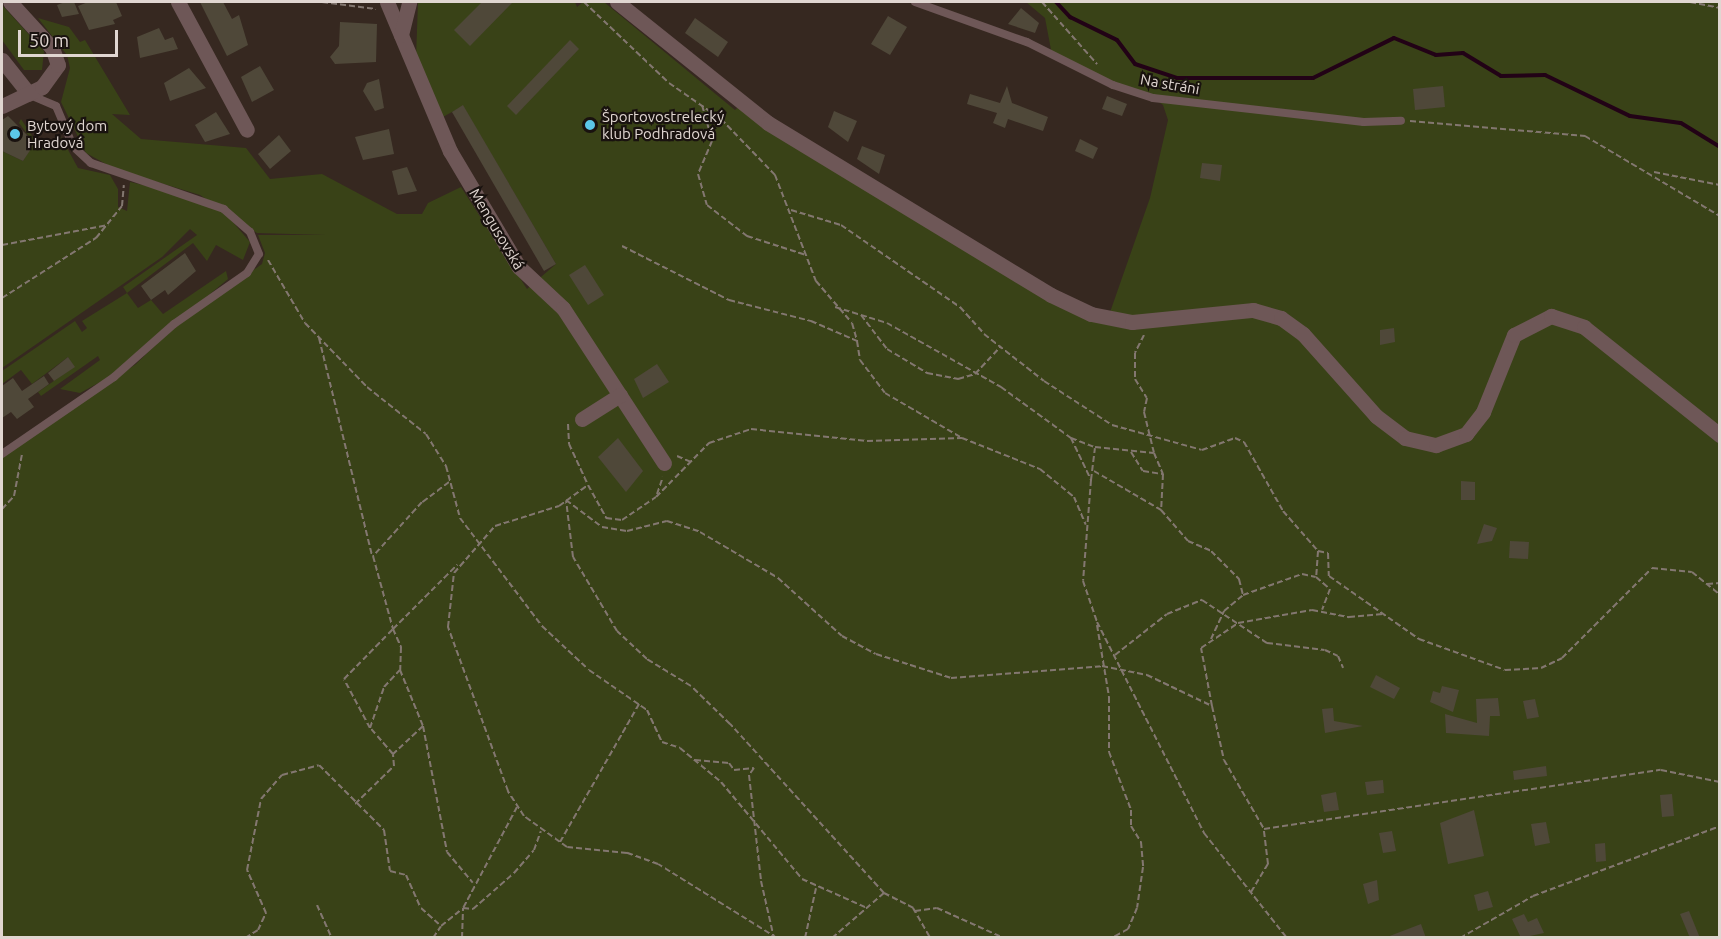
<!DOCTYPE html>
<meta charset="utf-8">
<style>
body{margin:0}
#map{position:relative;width:1721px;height:939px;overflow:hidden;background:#362820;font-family:Ubuntu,sans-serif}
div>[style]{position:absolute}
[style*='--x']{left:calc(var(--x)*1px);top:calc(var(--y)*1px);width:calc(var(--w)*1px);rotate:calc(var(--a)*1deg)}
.green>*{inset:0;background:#394217}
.stream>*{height:4px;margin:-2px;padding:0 2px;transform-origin:2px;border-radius:2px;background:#220216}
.building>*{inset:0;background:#4f4839}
.path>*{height:2px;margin-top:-1px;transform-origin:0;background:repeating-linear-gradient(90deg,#837770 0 6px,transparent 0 9px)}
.service>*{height:8px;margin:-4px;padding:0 4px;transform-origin:4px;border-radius:4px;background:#6e5757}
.minor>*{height:15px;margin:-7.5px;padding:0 7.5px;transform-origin:7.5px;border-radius:7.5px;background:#6e5757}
.tertiary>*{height:15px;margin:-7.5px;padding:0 7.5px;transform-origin:7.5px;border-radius:7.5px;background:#6e5757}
.dots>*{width:16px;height:16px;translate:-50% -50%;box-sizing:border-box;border:3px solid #19120f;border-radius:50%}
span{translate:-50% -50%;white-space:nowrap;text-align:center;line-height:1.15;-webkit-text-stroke:4.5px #19120f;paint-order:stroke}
.street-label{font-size:15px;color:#e0d6d1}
.poi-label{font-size:15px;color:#e0d6d1}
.left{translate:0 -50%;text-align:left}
.frame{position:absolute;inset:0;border:3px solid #e0d6d1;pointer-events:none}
.scale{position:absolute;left:18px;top:30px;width:100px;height:27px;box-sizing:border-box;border:3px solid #e0d6d1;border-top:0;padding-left:8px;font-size:18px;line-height:21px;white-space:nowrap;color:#e0d6d1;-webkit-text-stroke:4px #19120f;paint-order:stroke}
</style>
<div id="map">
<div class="green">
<i style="clip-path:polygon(418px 2px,575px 2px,577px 7px,583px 2px,604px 2px,735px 110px,740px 105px,1051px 295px,1108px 318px,1150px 198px,1168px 120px,1163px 105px,1153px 98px,1052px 55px,1045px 18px,1026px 2px,1719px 2px,1719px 937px,2px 938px,2px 457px,136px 364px,175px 326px,262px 264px,265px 253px,258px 235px,326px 235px,257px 233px,200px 195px,115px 169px,86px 153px,61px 102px,70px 68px,67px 55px,38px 18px,69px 27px,80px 42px,85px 40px,130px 115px,112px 114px,141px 139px,246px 148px,270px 179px,322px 174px,397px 214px,422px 214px,428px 203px,461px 187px,527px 289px,556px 264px,463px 106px,441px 118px,416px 58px)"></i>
<i style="clip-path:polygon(2px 5px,44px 51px,42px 70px,24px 70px,2px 40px)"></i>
<i style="clip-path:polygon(21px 119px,37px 143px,61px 137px,78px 168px,110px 175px,118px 189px,118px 207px,127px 211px,130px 182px,165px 190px,225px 213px,250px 242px,243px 260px,216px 245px,207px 261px,193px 243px,127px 293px,138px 308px,151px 300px,163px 314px,226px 271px,228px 279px,113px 375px,80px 393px,60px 389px,100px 360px,98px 356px,41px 396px,38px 392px,74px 367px,68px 357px,32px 384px,21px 370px,2px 384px,2px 371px,75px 321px,82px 332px,87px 328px,82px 321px,127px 293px,123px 287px,197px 235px,190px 229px,162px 257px,2px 368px,2px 151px,23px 161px,34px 143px,19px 123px)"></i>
</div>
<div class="stream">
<i style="--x:1056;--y:2;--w:21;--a:47"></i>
<i style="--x:1070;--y:17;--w:52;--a:26.1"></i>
<i style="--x:1117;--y:40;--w:30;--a:53"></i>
<i style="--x:1135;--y:64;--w:44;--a:18.4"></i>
<i style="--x:1177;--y:78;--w:136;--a:0"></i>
<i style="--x:1313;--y:78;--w:90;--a:-26.3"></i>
<i style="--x:1394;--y:38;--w:45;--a:22"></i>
<i style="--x:1436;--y:55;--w:27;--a:-4"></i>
<i style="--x:1463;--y:53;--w:44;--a:31.2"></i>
<i style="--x:1501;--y:76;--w:44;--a:-1.3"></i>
<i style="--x:1545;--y:75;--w:94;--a:25.8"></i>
<i style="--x:1630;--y:116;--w:51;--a:7.8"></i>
<i style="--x:1681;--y:123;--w:46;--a:31.6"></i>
</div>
<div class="building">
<i style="clip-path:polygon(65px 2px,74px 2px,79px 14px,62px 17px,57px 5px)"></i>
<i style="clip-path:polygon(88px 2px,116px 2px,122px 16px,113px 20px,115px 24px,89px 30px,78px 6px)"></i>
<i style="clip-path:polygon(200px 2px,223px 2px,232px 19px,239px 15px,248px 45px,227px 56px)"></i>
<i style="clip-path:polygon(482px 2px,513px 2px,470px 46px,454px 30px)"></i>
<i style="clip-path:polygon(1021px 8px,1039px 23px,1035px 33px,1008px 24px)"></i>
<i style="clip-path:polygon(888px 16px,907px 27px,890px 55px,871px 44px)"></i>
<i style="clip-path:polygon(695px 18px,728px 42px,718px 57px,685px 33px)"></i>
<i style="clip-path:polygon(340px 22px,377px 24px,376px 62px,335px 64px,330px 57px,339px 46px)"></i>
<i style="clip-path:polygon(159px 28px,165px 40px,173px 37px,178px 49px,140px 58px,137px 37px)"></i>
<i style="clip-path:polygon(570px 40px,579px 49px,516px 115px,507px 106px)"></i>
<i style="clip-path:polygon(260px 66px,274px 90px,252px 102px,241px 77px)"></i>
<i style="clip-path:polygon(189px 68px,206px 88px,170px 101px,164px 83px)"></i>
<i style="clip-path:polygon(379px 79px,384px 108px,375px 111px,363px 91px,367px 83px)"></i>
<i style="clip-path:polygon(1007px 86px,1012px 103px,1048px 117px,1043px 131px,1008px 119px,1005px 128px,993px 123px,997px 113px,967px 104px,970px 94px,1000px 103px)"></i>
<i style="clip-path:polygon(1443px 86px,1445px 107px,1415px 110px,1413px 89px)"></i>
<i style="clip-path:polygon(1107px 96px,1127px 104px,1122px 116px,1102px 109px)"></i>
<i style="clip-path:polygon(463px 105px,556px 264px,544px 271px,452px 112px)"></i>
<i style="clip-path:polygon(834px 111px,857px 121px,848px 142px,828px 127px)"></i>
<i style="clip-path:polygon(216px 112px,230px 134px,205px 142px,195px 125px)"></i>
<i style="clip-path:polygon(8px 116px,35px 143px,23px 161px,2px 151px,2px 120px)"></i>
<i style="clip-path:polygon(389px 129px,394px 154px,363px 160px,355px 137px)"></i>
<i style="clip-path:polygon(279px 135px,291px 151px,270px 169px,258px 154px)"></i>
<i style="clip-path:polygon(1080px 139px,1098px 148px,1093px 159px,1075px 151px)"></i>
<i style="clip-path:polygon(862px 146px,885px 155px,879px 174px,857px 159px)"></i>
<i style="clip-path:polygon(1202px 163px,1222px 165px,1220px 181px,1200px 178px)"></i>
<i style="clip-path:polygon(407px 167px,417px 191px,398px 195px,392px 171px)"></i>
<i style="clip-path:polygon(185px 253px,196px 271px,168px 295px,165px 290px,151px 300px,141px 286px)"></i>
<i style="clip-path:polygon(585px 265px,604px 295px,588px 305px,569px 275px)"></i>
<i style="clip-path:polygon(1394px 328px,1395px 342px,1380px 345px,1380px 330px)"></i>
<i style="clip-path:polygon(68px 357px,75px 367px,54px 381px,48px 373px)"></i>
<i style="clip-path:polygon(657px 364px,669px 382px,643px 398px,634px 379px)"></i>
<i style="clip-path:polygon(44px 376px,49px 384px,28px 399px,34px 407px,17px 419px,11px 412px,2px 418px,2px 386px,13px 378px,22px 391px)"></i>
<i style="clip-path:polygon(618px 438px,643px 471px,626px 492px,598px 457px)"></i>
<i style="clip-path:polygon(1461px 481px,1475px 482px,1475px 500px,1461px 500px)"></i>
<i style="clip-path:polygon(1484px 524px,1497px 528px,1492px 541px,1477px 544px)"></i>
<i style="clip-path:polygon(1510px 541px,1529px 542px,1528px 559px,1509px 558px)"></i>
<i style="clip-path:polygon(1376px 675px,1400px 688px,1394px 699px,1370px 687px)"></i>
<i style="clip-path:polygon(1442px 686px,1459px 690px,1453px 712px,1430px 702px,1433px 691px,1440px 693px)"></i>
<i style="clip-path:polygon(1498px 698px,1500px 716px,1490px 716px,1489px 736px,1446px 733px,1445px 714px,1477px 723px,1476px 699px)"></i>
<i style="clip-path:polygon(1535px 699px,1539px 717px,1527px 719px,1523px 701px)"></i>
<i style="clip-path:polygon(1333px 708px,1334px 721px,1363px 726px,1325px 733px,1322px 709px)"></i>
<i style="clip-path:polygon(1546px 766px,1547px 776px,1514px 780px,1513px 771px)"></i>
<i style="clip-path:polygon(1383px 780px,1384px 793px,1367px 795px,1365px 782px)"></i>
<i style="clip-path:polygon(1336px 792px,1339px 810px,1324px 812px,1321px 795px)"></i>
<i style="clip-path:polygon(1672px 794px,1674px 816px,1662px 817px,1660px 795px)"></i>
<i style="clip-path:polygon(1474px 810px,1484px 856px,1448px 864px,1440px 823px)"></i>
<i style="clip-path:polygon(1546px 822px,1550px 843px,1535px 846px,1531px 824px)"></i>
<i style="clip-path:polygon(1392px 831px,1396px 851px,1383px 853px,1379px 833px)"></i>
<i style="clip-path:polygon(1605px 843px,1606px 861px,1596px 862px,1595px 844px)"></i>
<i style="clip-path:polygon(1377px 880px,1379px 900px,1368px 904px,1363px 884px)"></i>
<i style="clip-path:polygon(1488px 891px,1493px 907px,1478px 911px,1474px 895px)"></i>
<i style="clip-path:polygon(1689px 911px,1700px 938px,1690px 938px,1680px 914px)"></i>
<i style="clip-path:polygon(1524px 914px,1528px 922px,1537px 918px,1544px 933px,1521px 938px,1512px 919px)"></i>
<i style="clip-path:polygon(1421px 924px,1426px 938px,1387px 938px,1387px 937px)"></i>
</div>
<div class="path">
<i style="--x:322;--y:2;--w:54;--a:7.4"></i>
<i style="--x:584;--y:2;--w:117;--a:43.6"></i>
<i style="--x:669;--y:83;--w:63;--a:34.7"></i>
<i style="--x:721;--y:119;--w:78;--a:46"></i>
<i style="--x:775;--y:175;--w:114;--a:68.9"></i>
<i style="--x:816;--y:281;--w:55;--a:49.4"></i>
<i style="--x:852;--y:323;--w:19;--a:74"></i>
<i style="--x:1042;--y:2;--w:83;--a:48.4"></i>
<i style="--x:1690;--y:2;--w:31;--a:11"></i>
<i style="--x:702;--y:105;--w:37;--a:74"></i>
<i style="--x:712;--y:141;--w:36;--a:113"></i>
<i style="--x:698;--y:174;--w:32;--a:74"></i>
<i style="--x:707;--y:205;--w:51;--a:37.8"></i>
<i style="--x:747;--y:236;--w:62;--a:17.9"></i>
<i style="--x:1410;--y:121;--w:176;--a:4.9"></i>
<i style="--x:1585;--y:136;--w:157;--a:30.7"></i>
<i style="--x:1654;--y:172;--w:67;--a:11.1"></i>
<i style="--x:791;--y:210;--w:52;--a:16.7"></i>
<i style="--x:841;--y:225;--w:145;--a:34.6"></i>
<i style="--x:960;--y:307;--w:36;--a:48"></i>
<i style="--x:984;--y:334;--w:76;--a:38.1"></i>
<i style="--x:1044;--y:381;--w:81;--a:32.9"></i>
<i style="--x:1112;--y:425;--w:93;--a:15.5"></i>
<i style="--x:1202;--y:450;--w:35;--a:-20"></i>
<i style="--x:1235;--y:438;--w:10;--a:24"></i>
<i style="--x:1244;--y:442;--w:79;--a:60.5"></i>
<i style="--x:1283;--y:511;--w:53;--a:48.8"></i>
<i style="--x:1318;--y:551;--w:26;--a:94"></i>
<i style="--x:2;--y:245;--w:108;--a:-10.7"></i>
<i style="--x:622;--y:246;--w:120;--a:26.8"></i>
<i style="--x:729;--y:300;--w:85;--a:14.4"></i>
<i style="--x:811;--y:321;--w:50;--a:23.5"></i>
<i style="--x:857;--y:341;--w:19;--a:81"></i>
<i style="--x:860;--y:360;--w:41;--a:52.9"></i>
<i style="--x:885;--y:393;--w:89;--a:30.3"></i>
<i style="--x:962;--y:438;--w:84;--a:21.7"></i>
<i style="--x:1040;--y:469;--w:44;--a:39.5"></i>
<i style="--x:1074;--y:497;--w:30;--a:67"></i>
<i style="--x:268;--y:260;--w:73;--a:59.6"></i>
<i style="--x:305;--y:323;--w:89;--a:45.9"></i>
<i style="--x:367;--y:387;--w:75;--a:38.5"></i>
<i style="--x:426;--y:434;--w:38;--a:58"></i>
<i style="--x:446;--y:466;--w:54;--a:74.9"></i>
<i style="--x:460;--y:518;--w:136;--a:52.8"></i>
<i style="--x:542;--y:626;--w:64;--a:43.1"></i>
<i style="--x:589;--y:670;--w:70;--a:34.6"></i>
<i style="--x:647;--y:710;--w:35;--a:65"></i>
<i style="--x:662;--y:742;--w:19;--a:18"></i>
<i style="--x:680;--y:748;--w:53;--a:39.7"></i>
<i style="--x:721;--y:782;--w:126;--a:50.1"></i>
<i style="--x:802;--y:879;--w:71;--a:24"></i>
<i style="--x:2;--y:298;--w:112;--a:-32.6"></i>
<i style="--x:96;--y:238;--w:41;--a:-50.9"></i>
<i style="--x:122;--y:206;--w:21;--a:-85"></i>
<i style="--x:835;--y:307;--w:54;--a:17.1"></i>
<i style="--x:887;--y:323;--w:131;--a:29.3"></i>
<i style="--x:1001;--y:387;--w:87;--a:36.1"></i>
<i style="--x:1071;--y:438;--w:47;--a:64.5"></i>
<i style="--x:1091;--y:480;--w:101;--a:94.5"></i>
<i style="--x:1083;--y:581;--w:43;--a:71.1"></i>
<i style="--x:1097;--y:622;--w:237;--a:63.1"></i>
<i style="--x:1204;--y:833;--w:134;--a:51.7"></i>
<i style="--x:861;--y:315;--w:43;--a:52.6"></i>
<i style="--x:887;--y:349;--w:47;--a:31"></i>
<i style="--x:927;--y:373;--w:32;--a:11"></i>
<i style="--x:958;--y:379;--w:18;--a:-16"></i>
<i style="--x:975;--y:374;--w:38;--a:-47"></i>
<i style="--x:1144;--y:335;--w:20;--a:117"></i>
<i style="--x:1135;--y:353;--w:26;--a:90"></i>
<i style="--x:1135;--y:379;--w:22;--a:58"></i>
<i style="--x:1147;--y:398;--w:14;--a:102"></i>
<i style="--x:1144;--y:412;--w:42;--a:76.3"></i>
<i style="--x:319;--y:338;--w:223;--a:76.3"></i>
<i style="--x:568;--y:424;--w:20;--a:87"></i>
<i style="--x:569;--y:444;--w:45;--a:65.1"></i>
<i style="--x:1071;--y:438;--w:26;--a:21"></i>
<i style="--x:1095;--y:447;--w:59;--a:5.8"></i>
<i style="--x:1154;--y:453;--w:23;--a:67"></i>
<i style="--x:1163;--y:474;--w:36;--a:93"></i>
<i style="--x:1131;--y:452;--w:22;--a:58"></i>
<i style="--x:1143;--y:471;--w:20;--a:9"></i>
<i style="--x:677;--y:456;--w:15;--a:23"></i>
<i style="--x:1094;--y:471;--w:78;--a:30.2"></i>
<i style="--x:1161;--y:510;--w:41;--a:48.9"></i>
<i style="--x:1188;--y:541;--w:25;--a:23"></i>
<i style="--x:1211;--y:551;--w:40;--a:45"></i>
<i style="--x:1239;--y:579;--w:16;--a:76"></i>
<i style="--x:1091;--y:480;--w:32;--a:-83"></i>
<i style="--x:449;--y:482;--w:34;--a:143"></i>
<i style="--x:422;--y:502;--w:73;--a:132.2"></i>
<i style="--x:373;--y:556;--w:76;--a:74.7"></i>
<i style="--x:393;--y:629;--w:91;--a:-45"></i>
<i style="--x:657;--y:494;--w:18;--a:-71"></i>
<i style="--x:2;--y:509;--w:18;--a:-47"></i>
<i style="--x:14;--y:496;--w:43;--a:-79.2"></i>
<i style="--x:1318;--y:551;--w:10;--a:11"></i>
<i style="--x:1328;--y:553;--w:23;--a:88"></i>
<i style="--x:1329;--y:576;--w:110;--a:35"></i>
<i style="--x:1419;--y:639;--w:91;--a:19.8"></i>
<i style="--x:1505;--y:670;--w:36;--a:-3"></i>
<i style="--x:1541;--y:668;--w:23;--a:-25"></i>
<i style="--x:1562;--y:658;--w:127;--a:-45"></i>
<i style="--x:1652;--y:568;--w:40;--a:5.7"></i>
<i style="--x:1692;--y:572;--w:36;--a:39"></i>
<i style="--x:1707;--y:584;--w:13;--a:-4"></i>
<i style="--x:1097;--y:625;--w:73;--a:80.5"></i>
<i style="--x:1109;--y:697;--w:55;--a:90"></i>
<i style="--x:1109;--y:752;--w:62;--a:69.2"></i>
<i style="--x:1131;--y:810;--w:16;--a:90"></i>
<i style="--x:1131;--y:826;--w:19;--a:58"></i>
<i style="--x:1141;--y:842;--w:25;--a:85"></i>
<i style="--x:1143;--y:867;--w:41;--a:98.3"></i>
<i style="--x:1137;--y:908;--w:23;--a:113"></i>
<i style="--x:1128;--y:929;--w:18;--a:151"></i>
<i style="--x:1211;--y:639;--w:31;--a:-65"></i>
<i style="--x:1224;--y:611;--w:25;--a:-40"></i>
<i style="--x:1243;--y:595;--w:63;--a:-19.6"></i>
<i style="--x:1302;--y:574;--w:14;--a:12"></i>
<i style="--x:1316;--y:577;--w:18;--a:41"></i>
<i style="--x:1330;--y:589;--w:22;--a:111"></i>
<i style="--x:1115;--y:655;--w:66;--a:-38.3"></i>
<i style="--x:1167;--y:614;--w:38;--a:-22"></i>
<i style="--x:1202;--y:600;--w:78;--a:33.5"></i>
<i style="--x:1267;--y:643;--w:58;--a:6.9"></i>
<i style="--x:1325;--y:650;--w:14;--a:25"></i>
<i style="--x:1338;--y:656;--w:13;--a:67"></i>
<i style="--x:1212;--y:706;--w:59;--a:-100.7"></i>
<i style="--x:1201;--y:648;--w:45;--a:-34"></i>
<i style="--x:1238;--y:623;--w:75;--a:-10"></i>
<i style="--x:1312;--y:610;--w:38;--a:11"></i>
<i style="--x:1349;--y:617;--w:34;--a:-5"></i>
<i style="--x:423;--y:726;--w:128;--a:79.2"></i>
<i style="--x:447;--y:852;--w:40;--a:50"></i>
<i style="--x:370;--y:728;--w:43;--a:-71.1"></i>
<i style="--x:384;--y:687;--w:23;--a:-47"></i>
<i style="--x:695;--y:760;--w:34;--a:5"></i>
<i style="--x:729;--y:763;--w:9;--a:54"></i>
<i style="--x:734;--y:770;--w:20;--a:-6"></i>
<i style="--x:754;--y:768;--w:9;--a:126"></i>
<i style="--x:749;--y:775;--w:107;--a:83.5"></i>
<i style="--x:761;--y:881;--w:58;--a:77.2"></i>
<i style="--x:355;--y:804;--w:54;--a:-44.3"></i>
<i style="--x:394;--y:766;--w:12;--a:-95"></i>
<i style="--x:393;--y:754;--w:35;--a:-131"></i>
<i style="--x:370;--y:728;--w:55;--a:-118"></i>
<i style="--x:344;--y:679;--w:70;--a:-45.6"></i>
<i style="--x:393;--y:629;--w:20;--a:66"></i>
<i style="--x:401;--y:647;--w:23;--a:92"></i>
<i style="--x:400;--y:670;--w:61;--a:67.7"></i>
<i style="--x:423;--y:726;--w:41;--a:137"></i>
<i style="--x:517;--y:807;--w:115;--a:118.1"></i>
<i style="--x:463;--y:908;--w:10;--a:6"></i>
<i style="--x:473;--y:909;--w:55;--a:-41.3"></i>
<i style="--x:514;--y:873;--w:30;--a:-49"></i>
<i style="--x:534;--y:850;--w:20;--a:-70"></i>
<i style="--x:560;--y:842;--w:159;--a:-60.2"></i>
<i style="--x:1251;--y:892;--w:33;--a:-59"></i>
<i style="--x:1268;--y:864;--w:35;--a:-97"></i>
<i style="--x:884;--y:893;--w:229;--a:-132.3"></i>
<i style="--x:730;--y:724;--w:54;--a:-135.7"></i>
<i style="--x:691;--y:686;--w:52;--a:-148.5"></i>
<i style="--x:647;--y:659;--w:41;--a:-137"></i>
<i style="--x:617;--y:631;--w:86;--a:-120.7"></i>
<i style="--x:573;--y:557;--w:57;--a:-97"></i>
<i style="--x:566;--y:500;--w:45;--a:36.9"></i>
<i style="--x:602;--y:527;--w:25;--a:9"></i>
<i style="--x:627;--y:531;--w:41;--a:-14"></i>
<i style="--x:667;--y:521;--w:35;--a:18"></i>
<i style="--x:700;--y:532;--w:91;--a:30.5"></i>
<i style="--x:778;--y:578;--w:86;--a:42.2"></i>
<i style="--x:842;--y:636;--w:38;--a:28"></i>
<i style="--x:876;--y:654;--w:79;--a:17.7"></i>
<i style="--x:951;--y:678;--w:151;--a:-4.5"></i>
<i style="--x:1102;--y:666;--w:46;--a:11.3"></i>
<i style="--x:1147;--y:675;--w:72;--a:25.5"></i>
<i style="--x:1212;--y:706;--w:55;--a:77.5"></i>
<i style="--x:1224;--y:760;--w:80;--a:59.9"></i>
<i style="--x:1264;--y:829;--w:401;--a:-8.5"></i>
<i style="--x:1661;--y:770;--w:60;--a:11.5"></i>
<i style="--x:317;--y:905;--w:36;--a:66"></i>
<i style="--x:915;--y:911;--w:22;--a:-8"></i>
<i style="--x:937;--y:908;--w:73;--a:24.1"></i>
<i style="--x:231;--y:938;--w:3;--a:0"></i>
<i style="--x:245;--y:938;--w:15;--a:-32"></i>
<i style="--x:258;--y:930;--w:19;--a:-65"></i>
<i style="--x:266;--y:913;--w:47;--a:-113.8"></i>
<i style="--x:247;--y:870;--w:72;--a:-78.8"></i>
<i style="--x:261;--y:799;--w:32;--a:-49"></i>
<i style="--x:282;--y:775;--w:38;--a:-15"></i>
<i style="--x:319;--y:765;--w:92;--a:45"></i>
<i style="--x:384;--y:830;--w:41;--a:81.7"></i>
<i style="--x:390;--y:871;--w:16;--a:14"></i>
<i style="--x:406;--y:875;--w:36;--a:66"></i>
<i style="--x:421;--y:908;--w:27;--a:42"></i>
<i style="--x:441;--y:926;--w:28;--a:-39"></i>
<i style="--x:433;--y:938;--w:14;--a:-56"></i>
<i style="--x:462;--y:938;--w:30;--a:-88"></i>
<i style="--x:777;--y:938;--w:140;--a:-148.1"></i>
<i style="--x:658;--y:864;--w:33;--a:-160"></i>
<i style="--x:627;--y:853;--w:60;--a:-174.3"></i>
<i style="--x:567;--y:847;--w:53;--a:-144.2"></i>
<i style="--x:524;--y:816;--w:30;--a:-123"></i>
<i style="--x:508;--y:791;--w:175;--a:-110.1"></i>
<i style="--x:448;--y:627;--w:54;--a:-83.7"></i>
<i style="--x:454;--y:573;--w:62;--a:-48.9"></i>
<i style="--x:495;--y:526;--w:67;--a:-17.4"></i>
<i style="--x:559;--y:506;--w:36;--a:-36"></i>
<i style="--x:588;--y:485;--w:38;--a:61"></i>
<i style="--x:606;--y:518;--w:16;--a:7"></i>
<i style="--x:622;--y:520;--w:41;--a:-34.1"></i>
<i style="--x:656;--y:497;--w:76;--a:-45.5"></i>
<i style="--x:709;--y:443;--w:44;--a:-18.4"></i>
<i style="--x:751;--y:429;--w:117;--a:5.9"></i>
<i style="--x:867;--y:441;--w:95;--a:-1.8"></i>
<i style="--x:805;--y:938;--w:51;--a:-77.6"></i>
<i style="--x:832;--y:938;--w:69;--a:-40.9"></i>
<i style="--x:884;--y:893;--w:33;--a:27"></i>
<i style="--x:913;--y:908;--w:34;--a:60"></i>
<i style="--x:1460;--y:938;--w:84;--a:-29.9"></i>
<i style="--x:1533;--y:896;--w:200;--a:-20.5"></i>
</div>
<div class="service">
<i style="--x:915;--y:2;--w:119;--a:19.7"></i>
<i style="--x:1027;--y:42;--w:96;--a:26.6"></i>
<i style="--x:1113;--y:85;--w:42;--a:18"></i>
<i style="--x:1153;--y:98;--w:212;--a:6.5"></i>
<i style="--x:1364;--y:122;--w:37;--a:-2"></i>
<i style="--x:2;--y:454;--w:136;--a:-34.5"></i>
<i style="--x:114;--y:377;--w:80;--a:-41.5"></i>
<i style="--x:174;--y:324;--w:89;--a:-34.9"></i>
<i style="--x:247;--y:273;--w:22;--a:-58"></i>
<i style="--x:259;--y:254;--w:24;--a:-112"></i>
<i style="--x:250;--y:232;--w:35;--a:-139"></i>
<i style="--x:224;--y:209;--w:141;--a:-160.9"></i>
<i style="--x:91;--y:163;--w:25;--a:-137"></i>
<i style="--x:73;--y:146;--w:43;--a:-113"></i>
<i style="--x:56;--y:106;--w:28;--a:-157"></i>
</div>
<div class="minor">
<i style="--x:178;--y:2;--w:145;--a:61.7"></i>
<i style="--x:387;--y:2;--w:162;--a:67.1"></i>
<i style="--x:450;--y:151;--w:135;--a:59.3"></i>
<i style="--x:519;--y:267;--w:60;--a:43"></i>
<i style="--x:563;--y:308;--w:185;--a:56.9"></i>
<i style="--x:401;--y:35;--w:34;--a:-76"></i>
<i style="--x:2;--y:60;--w:43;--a:51.5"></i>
<i style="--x:2;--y:106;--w:44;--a:-25.4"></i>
<i style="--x:42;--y:87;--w:27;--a:-54"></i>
<i style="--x:58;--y:65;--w:18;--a:-109"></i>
<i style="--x:52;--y:48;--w:62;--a:-132.4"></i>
<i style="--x:582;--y:419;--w:45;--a:-32.3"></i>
</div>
<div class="tertiary">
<i style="--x:617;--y:2;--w:193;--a:38.7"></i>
<i style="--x:768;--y:123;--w:331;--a:31.3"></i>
<i style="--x:1051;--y:295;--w:44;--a:25.4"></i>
<i style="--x:1091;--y:314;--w:42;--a:11"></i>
<i style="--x:1132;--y:322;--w:122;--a:-5.7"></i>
<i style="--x:1253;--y:310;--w:29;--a:16"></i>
<i style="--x:1281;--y:318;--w:27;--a:36"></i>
<i style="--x:1303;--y:334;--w:110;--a:48.3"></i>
<i style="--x:1376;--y:416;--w:36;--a:37"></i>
<i style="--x:1405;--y:438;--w:32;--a:13"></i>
<i style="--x:1436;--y:445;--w:32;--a:-20"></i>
<i style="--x:1466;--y:434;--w:28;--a:-52"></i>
<i style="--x:1483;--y:412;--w:83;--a:-68.1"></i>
<i style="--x:1514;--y:335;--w:42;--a:-27.2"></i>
<i style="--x:1551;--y:316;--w:35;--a:18"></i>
<i style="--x:1584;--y:327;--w:174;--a:38.5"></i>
</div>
<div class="dots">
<i style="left:590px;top:125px;background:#5bc7e7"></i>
<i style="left:15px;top:134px;background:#5bc7e7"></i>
</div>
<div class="street-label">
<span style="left:1170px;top:84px;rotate:10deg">Na stráni</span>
<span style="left:497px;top:229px;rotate:59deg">Mengusovská</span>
</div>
<div class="poi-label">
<span class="left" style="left:602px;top:125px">Športovostrelecký<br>klub Podhradová</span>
<span class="left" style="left:27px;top:134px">Bytový dom<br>Hradová</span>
</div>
<div class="frame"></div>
<div class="scale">50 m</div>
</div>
